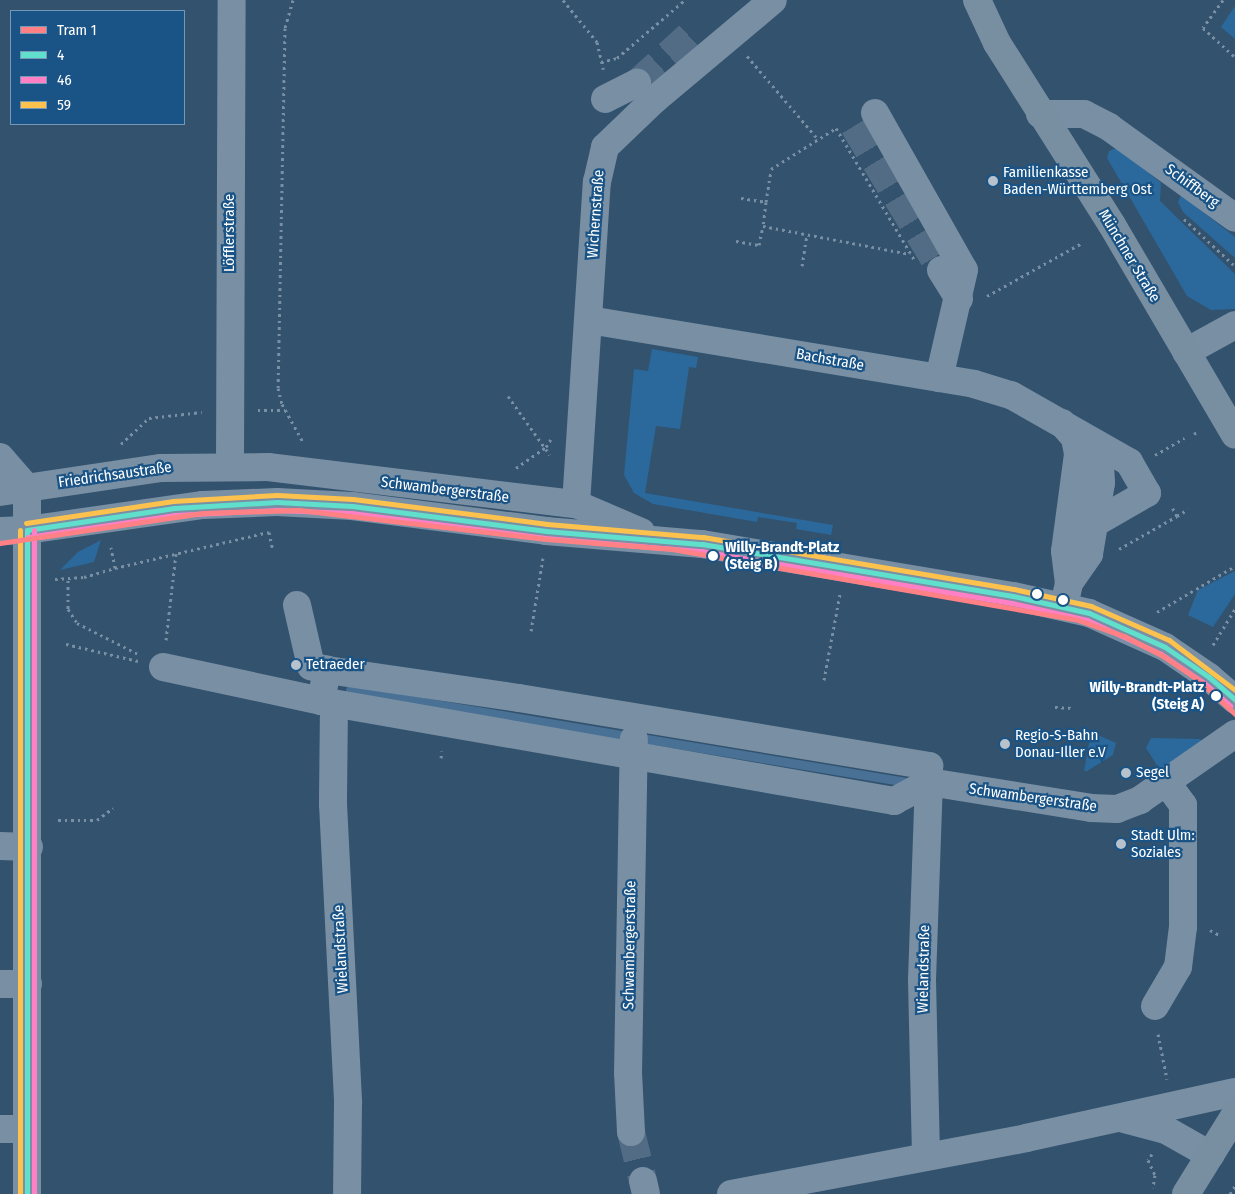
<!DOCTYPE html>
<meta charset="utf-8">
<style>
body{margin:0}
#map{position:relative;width:1235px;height:1194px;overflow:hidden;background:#32526e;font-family:"Fira Sans Condensed",sans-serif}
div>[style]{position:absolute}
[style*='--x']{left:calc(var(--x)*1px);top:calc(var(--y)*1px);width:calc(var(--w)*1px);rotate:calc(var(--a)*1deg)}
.green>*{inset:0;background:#2b699c}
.stream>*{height:9px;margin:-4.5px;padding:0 4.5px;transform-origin:4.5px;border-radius:4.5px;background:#487195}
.minor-tunnel>*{height:28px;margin-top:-14px;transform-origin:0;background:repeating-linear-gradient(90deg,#516c84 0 28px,transparent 0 42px)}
.path>*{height:3px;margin-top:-1.5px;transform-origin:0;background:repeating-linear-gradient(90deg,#798fa4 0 2.5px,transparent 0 6.5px)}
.minor>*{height:28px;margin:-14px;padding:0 14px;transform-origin:14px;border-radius:14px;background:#798fa4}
.major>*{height:28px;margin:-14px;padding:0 14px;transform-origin:14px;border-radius:14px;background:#788ea1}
.bus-1>*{height:5px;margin:-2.5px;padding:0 2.5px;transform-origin:2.5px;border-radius:2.5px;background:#60dfcc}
.bus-2>*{height:5px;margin:-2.5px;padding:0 2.5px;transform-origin:2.5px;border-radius:2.5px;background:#ff80c5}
.bus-3>*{height:5px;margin:-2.5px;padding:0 2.5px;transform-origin:2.5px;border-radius:2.5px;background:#fcc24d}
.tram-1>*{height:5px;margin:-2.5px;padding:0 2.5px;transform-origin:2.5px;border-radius:2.5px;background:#ff8085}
.dots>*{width:14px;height:14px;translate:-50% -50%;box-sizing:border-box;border:2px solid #1a5486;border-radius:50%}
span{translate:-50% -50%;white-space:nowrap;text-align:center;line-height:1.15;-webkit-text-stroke:4.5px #1a5486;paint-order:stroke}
.poi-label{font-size:15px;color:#fff}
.left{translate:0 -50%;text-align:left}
.street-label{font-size:15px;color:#fff}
.stop-label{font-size:15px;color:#fff;font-weight:700}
.right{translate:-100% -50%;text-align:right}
.legend{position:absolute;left:10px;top:10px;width:175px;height:115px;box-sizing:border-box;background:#1a5486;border:1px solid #7698b6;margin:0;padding:6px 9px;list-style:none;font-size:15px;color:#fff}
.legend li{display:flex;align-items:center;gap:10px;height:25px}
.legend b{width:25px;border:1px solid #7698b6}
</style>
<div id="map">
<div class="green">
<i style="clip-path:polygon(1235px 6px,1235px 39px,1221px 27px)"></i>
<i style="clip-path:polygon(1114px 149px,1120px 149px,1161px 183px,1160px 201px,1235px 274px,1235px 309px,1211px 310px,1187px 296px,1107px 158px,1109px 151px)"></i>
<i style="clip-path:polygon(1181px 195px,1235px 237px,1235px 258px,1183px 212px,1178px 202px)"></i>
<i style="clip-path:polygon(652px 349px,698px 357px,696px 368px,689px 367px,680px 429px,656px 426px,645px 493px,833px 525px,831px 535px,796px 529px,797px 523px,758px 517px,757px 522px,653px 504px,634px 493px,624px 475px,634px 369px,648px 371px)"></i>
<i style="clip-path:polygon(101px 540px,94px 562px,60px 570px,78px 552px)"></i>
<i style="clip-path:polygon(1235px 571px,1235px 594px,1213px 627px,1188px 615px,1198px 590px)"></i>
<i style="clip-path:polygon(1091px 732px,1116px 743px,1113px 755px,1087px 771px,1084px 771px)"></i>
<i style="clip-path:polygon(1151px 738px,1200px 739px,1202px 742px,1160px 770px,1146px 748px)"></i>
</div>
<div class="stream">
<i style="--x:350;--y:690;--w:281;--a:9.4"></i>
<i style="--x:647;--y:739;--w:264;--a:9.4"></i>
</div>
<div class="minor-tunnel">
<i style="--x:637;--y:83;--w:74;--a:-42.3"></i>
<i style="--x:854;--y:126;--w:168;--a:58.9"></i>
<i style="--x:631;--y:1132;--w:50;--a:76.2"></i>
</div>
<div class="path">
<i style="--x:293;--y:0;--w:29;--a:106"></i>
<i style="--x:285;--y:28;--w:360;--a:91.1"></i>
<i style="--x:278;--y:388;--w:16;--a:76"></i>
<i style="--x:282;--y:404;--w:43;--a:61.1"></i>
<i style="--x:563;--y:0;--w:54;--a:51"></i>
<i style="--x:597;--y:42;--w:28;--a:77"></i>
<i style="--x:1223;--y:0;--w:34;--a:126"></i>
<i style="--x:1203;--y:28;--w:43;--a:42.2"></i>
<i style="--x:747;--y:56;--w:109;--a:49.5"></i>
<i style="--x:601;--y:62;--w:16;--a:-14"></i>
<i style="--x:617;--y:58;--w:89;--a:-40.5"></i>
<i style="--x:741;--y:198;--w:25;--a:9"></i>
<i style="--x:766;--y:202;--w:24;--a:97"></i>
<i style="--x:763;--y:226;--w:150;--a:10.8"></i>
<i style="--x:766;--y:202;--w:33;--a:-81"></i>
<i style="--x:771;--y:169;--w:77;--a:-32.2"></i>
<i style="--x:836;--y:128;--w:155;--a:59.3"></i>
<i style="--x:1184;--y:219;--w:69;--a:42.7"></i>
<i style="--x:736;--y:241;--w:23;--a:10"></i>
<i style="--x:759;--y:245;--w:19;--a:-78"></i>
<i style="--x:802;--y:266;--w:32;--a:-81"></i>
<i style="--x:987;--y:296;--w:109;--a:-29.2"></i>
<i style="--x:508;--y:396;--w:72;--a:54.6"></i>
<i style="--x:258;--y:410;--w:27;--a:0"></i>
<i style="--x:1194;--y:434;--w:4;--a:-34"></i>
<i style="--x:121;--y:444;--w:38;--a:-43"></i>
<i style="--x:149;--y:418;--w:53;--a:-6.5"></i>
<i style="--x:1155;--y:455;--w:34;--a:-30"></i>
<i style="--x:516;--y:468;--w:37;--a:-35"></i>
<i style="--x:546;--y:447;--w:9;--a:-58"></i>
<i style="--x:1177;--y:516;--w:13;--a:-32"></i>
<i style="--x:1119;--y:549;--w:67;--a:-29.6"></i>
<i style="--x:1177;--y:516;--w:10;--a:-119"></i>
<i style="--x:115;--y:568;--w:158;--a:-13.2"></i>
<i style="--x:269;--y:532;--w:19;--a:78"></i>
<i style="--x:55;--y:579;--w:29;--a:-4"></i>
<i style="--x:84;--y:577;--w:32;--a:-16"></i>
<i style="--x:115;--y:568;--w:21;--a:-101"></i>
<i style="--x:68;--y:580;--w:29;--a:90"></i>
<i style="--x:68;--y:609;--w:17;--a:57"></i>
<i style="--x:77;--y:623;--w:68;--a:26.9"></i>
<i style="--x:1157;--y:612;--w:91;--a:-30.5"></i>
<i style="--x:531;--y:631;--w:74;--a:-80.7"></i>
<i style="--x:166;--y:640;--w:87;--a:-83.4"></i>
<i style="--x:66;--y:644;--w:74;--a:13.3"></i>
<i style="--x:1213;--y:645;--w:42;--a:-58.6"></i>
<i style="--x:824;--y:680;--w:87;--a:-79.5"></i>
<i style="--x:1055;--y:707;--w:17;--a:3"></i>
<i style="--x:441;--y:758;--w:7;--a:-82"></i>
<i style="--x:58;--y:820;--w:39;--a:0"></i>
<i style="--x:97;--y:820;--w:20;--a:-37"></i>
<i style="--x:1210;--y:930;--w:13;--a:29"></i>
<i style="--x:1158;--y:1034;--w:46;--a:78.7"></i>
<i style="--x:1152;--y:1154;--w:7;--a:124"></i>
<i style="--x:1148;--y:1160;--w:17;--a:65"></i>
<i style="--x:1155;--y:1175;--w:13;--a:99"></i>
<i style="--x:1230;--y:1194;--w:9;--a:-58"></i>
</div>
<div class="minor">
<i style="--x:605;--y:99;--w:36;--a:-27"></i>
<i style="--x:875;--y:113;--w:180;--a:60.5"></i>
<i style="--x:964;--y:270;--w:111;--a:103"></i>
<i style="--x:1040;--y:114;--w:44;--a:0"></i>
<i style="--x:1084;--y:114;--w:28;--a:27"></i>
<i style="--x:1109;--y:127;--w:155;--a:35.8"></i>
<i style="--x:941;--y:270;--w:34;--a:58"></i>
<i style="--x:589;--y:320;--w:390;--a:9.4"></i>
<i style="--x:974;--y:384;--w:39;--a:17"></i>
<i style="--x:1011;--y:395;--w:136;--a:29.6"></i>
<i style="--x:1129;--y:462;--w:36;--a:60"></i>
<i style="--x:1147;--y:493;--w:60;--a:150"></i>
<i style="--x:1186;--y:352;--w:56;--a:-28.9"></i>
<i style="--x:1062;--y:423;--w:20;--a:49"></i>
<i style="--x:1075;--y:438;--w:16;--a:79"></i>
<i style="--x:1078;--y:454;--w:98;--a:97.6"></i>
<i style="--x:1065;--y:551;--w:32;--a:83"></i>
<i style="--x:1069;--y:583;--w:24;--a:102"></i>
<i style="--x:0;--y:457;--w:41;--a:48.9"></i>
<i style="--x:27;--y:488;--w:706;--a:90"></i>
<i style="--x:230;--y:465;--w:465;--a:-89.8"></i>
<i style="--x:0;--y:492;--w:163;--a:-8.5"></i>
<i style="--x:161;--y:468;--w:107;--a:-0.5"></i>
<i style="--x:268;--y:467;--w:310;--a:6.9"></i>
<i style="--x:576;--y:504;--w:71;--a:23.3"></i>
<i style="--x:576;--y:504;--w:323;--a:-86.3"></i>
<i style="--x:597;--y:182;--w:36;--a:-77"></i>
<i style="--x:605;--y:147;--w:68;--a:-43.8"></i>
<i style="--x:654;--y:100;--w:155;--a:-40"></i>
<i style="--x:0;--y:531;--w:27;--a:-2"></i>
<i style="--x:27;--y:530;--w:178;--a:-8.1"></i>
<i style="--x:203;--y:505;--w:74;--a:-2.3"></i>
<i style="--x:277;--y:502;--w:75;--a:3.1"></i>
<i style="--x:352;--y:506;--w:196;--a:7.3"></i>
<i style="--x:546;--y:531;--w:157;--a:4.8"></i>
<i style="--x:702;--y:544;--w:315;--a:9.5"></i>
<i style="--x:1013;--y:596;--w:78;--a:12.6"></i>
<i style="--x:1089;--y:613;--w:83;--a:24.1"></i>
<i style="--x:1165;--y:647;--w:53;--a:34.3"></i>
<i style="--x:1209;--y:677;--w:35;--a:41"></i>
<i style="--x:1069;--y:583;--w:35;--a:-55"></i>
<i style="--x:1089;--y:554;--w:72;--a:-80.4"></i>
<i style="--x:1101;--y:483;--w:21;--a:-93"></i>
<i style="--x:1100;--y:462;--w:30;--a:-124"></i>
<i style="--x:297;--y:605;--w:63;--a:77.1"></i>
<i style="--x:311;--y:666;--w:16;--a:14"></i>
<i style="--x:163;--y:667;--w:162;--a:12.1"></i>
<i style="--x:321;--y:701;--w:32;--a:-79"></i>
<i style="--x:327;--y:670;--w:194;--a:8.3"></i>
<i style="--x:519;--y:698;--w:416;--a:9.4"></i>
<i style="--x:929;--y:766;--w:16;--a:90"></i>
<i style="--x:929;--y:782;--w:164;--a:9.1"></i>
<i style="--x:1091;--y:808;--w:26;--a:2"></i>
<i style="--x:1117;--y:809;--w:25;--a:-21"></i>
<i style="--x:1140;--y:800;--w:116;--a:-34.8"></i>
<i style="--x:321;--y:701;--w:582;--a:9.9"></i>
<i style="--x:894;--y:801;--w:40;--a:-28"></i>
<i style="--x:334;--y:704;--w:100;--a:90.6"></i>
<i style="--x:333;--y:804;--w:299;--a:87.1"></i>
<i style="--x:348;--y:1103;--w:91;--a:90.6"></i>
<i style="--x:0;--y:846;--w:29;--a:2"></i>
<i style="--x:0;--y:984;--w:28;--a:0"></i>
<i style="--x:1155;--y:1006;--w:45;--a:-59.5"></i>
<i style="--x:1178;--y:967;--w:40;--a:-82.9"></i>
<i style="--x:1183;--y:927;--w:122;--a:-90"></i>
<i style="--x:1183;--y:805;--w:27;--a:-126"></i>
<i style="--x:1124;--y:1119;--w:43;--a:14.7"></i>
<i style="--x:1166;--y:1130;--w:51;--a:29.6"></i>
<i style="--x:0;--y:1129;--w:27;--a:0"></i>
<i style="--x:631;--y:1132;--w:59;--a:-92.9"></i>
<i style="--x:628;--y:1073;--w:334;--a:-89"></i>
<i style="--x:926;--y:1156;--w:176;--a:-91.3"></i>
<i style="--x:922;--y:980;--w:198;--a:-88"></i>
<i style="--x:643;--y:1181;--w:13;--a:77"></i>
<i style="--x:731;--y:1194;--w:300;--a:-10.7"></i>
<i style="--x:1026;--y:1138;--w:214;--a:-12.4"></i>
</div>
<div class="major">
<i style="--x:977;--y:0;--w:47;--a:65.1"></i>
<i style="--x:997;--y:43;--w:215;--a:57.7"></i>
<i style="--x:1112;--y:225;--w:243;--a:59.6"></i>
<i style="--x:1186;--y:1194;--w:93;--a:-58.2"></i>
</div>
<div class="bus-1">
<i style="--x:27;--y:530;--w:149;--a:-8.5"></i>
<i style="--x:174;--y:508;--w:103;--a:-3.3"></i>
<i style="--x:277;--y:502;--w:75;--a:3.1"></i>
<i style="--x:352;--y:506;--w:196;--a:7.3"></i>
<i style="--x:546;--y:531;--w:157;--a:4.8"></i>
<i style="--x:702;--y:544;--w:315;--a:9.5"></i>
<i style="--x:1013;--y:596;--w:78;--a:12.6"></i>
<i style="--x:1089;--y:613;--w:83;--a:24.1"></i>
<i style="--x:1165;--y:647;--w:53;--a:34.3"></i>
<i style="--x:1209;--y:677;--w:35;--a:41"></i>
<i style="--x:27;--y:530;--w:664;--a:90"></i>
</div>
<div class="bus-2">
<i style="--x:34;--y:530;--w:664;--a:90"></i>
<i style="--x:28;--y:537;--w:149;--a:-8.5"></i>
<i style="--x:175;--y:515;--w:102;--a:-2.8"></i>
<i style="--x:277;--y:510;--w:74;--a:2.3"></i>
<i style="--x:351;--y:513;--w:196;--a:7.3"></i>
<i style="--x:545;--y:538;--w:157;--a:4.8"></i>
<i style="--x:701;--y:551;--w:315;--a:9.5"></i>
<i style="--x:1012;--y:603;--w:77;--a:12.8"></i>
<i style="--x:1087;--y:620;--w:81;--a:24.7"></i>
<i style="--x:1161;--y:654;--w:52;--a:34"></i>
<i style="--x:1204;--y:683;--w:35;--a:41"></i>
</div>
<div class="bus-3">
<i style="--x:26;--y:523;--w:149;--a:-8.5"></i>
<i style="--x:173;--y:501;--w:104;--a:-3.3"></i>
<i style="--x:277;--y:495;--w:76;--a:3"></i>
<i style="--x:353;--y:499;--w:196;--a:7.3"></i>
<i style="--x:547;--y:524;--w:157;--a:4.8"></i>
<i style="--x:703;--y:537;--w:315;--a:9.5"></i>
<i style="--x:1014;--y:589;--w:79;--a:12.4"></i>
<i style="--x:1091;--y:606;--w:85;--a:23.6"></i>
<i style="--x:1169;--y:640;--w:83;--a:37.1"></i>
<i style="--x:20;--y:530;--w:664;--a:90"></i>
</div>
<div class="tram-1">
<i style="--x:0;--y:543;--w:205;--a:-8.4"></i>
<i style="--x:203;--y:513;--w:96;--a:-1.8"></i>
<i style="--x:299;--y:510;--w:249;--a:6.7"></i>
<i style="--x:546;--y:539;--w:126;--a:4.5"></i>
<i style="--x:672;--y:549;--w:409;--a:9.9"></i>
<i style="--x:1075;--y:619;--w:52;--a:19.1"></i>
<i style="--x:1124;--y:636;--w:44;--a:27.1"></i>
<i style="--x:1163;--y:656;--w:41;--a:34.1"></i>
<i style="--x:1197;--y:679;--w:52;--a:42.6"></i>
</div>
<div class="dots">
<i style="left:993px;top:181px;background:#b7c2cc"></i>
<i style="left:713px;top:556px;background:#fff"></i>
<i style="left:1037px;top:594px;background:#fff"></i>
<i style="left:1063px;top:600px;background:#fff"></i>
<i style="left:296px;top:665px;background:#b7c2cc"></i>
<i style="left:1216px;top:696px;background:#fff"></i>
<i style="left:1005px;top:744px;background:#b7c2cc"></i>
<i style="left:1126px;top:773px;background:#b7c2cc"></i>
<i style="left:1121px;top:844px;background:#b7c2cc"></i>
</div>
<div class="poi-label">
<span class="left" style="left:1003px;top:181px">Familienkasse<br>Baden-Württemberg Ost</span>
<span class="left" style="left:306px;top:665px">Tetraeder</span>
<span class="left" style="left:1015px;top:744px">Regio-S-Bahn<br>Donau-Iller e.V</span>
<span class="left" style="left:1136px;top:773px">Segel</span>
<span class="left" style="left:1131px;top:844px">Stadt Ulm:<br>Soziales</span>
</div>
<div class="street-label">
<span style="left:1192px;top:186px;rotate:36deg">Schiffberg</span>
<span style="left:596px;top:214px;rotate:-86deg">Wichernstraße</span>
<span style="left:230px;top:233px;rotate:-90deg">Löfflerstraße</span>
<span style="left:1129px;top:256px;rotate:59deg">Münchner Straße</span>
<span style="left:830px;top:360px;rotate:10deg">Bachstraße</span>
<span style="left:115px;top:475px;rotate:-8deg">Friedrichsaustraße</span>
<span style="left:445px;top:490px;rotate:7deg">Schwambergerstraße</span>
<span style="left:1033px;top:798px;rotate:8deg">Schwambergerstraße</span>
<span style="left:630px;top:945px;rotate:-89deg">Schwambergerstraße</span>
<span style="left:341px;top:949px;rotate:-93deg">Wielandstraße</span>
<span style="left:924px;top:969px;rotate:-89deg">Wielandstraße</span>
</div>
<div class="stop-label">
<span class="left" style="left:725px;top:556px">Willy-Brandt-Platz<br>(Steig B)</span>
<span class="right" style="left:1204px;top:696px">Willy-Brandt-Platz<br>(Steig A)</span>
</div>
<ul class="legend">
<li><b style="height:6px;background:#ff8085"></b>Tram 1</li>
<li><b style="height:6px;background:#60dfcc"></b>4</li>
<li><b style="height:6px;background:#ff80c5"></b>46</li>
<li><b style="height:6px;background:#fcc24d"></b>59</li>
</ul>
</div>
